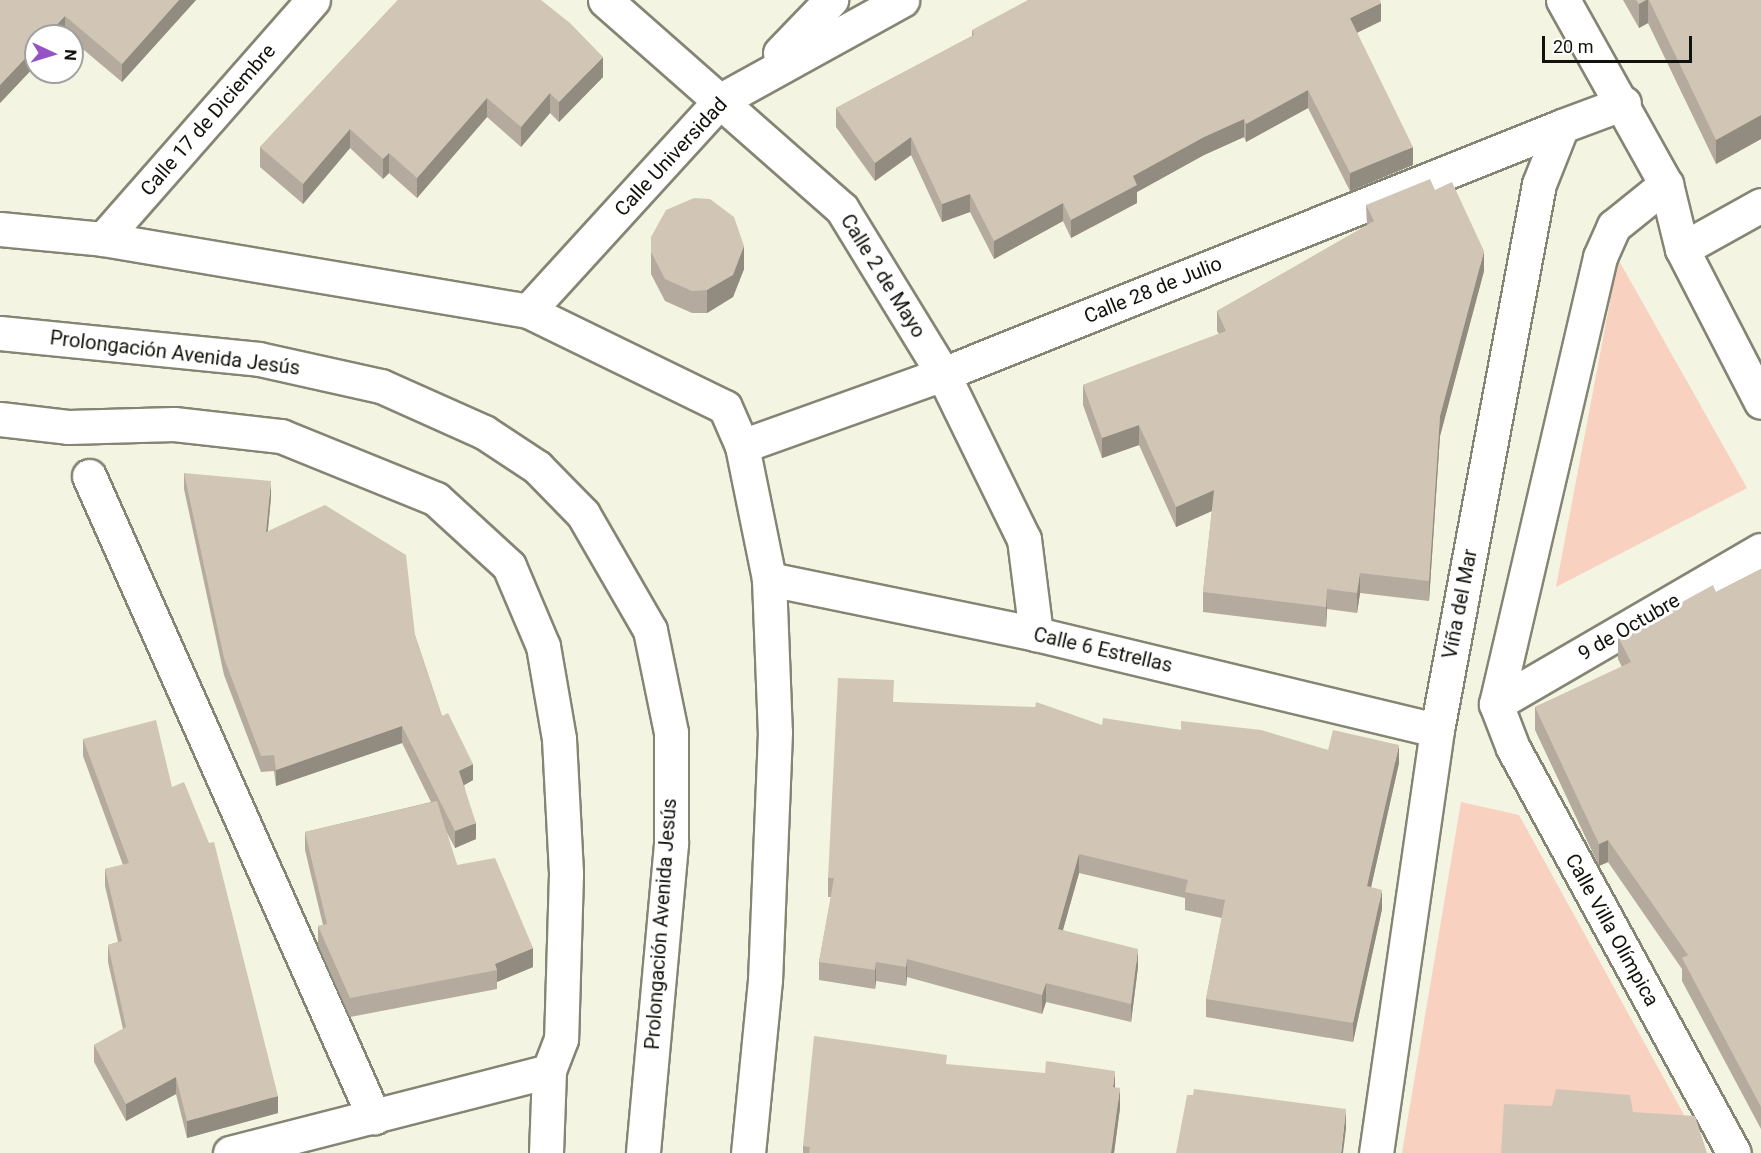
<!DOCTYPE html>
<meta charset="utf-8">
<style>
body{margin:0}
#map{position:relative;width:1761px;height:1153px;overflow:hidden;background:#f3f4e1;font-family:Roboto,sans-serif}
div>[style]{position:absolute}
[style*='--x']{left:calc(var(--x)*1px);top:calc(var(--y)*1px);width:calc(var(--w)*1px);rotate:calc(var(--a)*1deg)}
.green>*{inset:0;background:#f8d1c0}
.roads{filter:drop-shadow(2px 0 #858574) drop-shadow(-2px 0 #858574) drop-shadow(0 2px #858574) drop-shadow(0 -2px #858574)}
.minor>*{height:33px;margin:-16.5px;padding:0 16.5px;transform-origin:16.5px;border-radius:16.5px;background:#fff}
.major>*{height:33px;margin:-16.5px;padding:0 16.5px;transform-origin:16.5px;border-radius:16.5px;background:#fff}
.wall>*{inset:0;background:#b4aa9d}
.shaded-wall>*{inset:0;background:#928b7f}
.building>*{inset:0;background:#d1c6b6}
span{translate:-50% -50%;white-space:nowrap;text-align:center;line-height:1.15;-webkit-text-stroke:6px #fff;paint-order:stroke}
.street-label{font-size:20px;color:#12120c}
.north{position:absolute;left:24px;top:24px;width:60px;height:60px;box-sizing:border-box;background:#fff;border:2px solid #a0a09e;border-radius:50%;rotate:94deg;font-size:16px;font-weight:700;line-height:24px;text-align:center;color:#12120c}
.north::after{content:'';display:block;margin:auto;width:21px;height:27px;background:#9552c7;clip-path:polygon(50% 0,100% 100%,50% 72%,0 100%)}
.scale{position:absolute;left:1542px;top:36px;width:150px;height:27px;box-sizing:border-box;border:3px solid #12120c;border-top:0;padding-left:8px;font-size:18px;line-height:21px;white-space:nowrap;color:#12120c;-webkit-text-stroke:4px #fff;paint-order:stroke}
</style>
<div id="map">
<div class="green">
<i style="clip-path:polygon(1618px 259px,1747px 488px,1556px 587px)"></i>
<i style="clip-path:polygon(1461px 802px,1519px 815px,1705px 1153px,1402px 1153px)"></i>
</div>
<div class="roads">
<div class="minor">
<i style="--x:605;--y:0;--w:316;--a:41.4"></i>
<i style="--x:842;--y:209;--w:193;--a:58.5"></i>
<i style="--x:943;--y:374;--w:184;--a:63.9"></i>
<i style="--x:1024;--y:539;--w:96;--a:82.8"></i>
<i style="--x:1563;--y:0;--w:211;--a:60.8"></i>
<i style="--x:1666;--y:184;--w:67;--a:76.2"></i>
<i style="--x:1682;--y:249;--w:172;--a:62.7"></i>
<i style="--x:780;--y:53;--w:74;--a:-46.1"></i>
<i style="--x:0;--y:229;--w:103;--a:5.5"></i>
<i style="--x:103;--y:239;--w:431;--a:9.6"></i>
<i style="--x:528;--y:311;--w:219;--a:26"></i>
<i style="--x:725;--y:407;--w:43;--a:66.4"></i>
<i style="--x:742;--y:446;--w:136;--a:78.5"></i>
<i style="--x:769;--y:579;--w:153;--a:87.8"></i>
<i style="--x:775;--y:732;--w:248;--a:92.3"></i>
<i style="--x:765;--y:980;--w:174;--a:95.6"></i>
<i style="--x:103;--y:239;--w:318;--a:-48.7"></i>
<i style="--x:1682;--y:249;--w:90;--a:-29.1"></i>
<i style="--x:528;--y:311;--w:286;--a:-47.6"></i>
<i style="--x:721;--y:100;--w:207;--a:-28.9"></i>
<i style="--x:0;--y:419;--w:68;--a:6.7"></i>
<i style="--x:68;--y:427;--w:106;--a:-1.6"></i>
<i style="--x:174;--y:424;--w:108;--a:6.4"></i>
<i style="--x:281;--y:436;--w:167;--a:22.1"></i>
<i style="--x:436;--y:499;--w:99;--a:42.5"></i>
<i style="--x:509;--y:566;--w:87;--a:67"></i>
<i style="--x:543;--y:646;--w:94;--a:80.2"></i>
<i style="--x:559;--y:739;--w:135;--a:87"></i>
<i style="--x:566;--y:874;--w:165;--a:91.7"></i>
<i style="--x:561;--y:1039;--w:34;--a:111"></i>
<i style="--x:549;--y:1071;--w:82;--a:92.1"></i>
<i style="--x:742;--y:446;--w:214;--a:-19.7"></i>
<i style="--x:943;--y:374;--w:667;--a:-21.83"></i>
<i style="--x:89;--y:476;--w:702;--a:66.03"></i>
<i style="--x:769;--y:579;--w:273;--a:11.6"></i>
<i style="--x:1036;--y:634;--w:412;--a:13.5"></i>
<i style="--x:1496;--y:704;--w:459;--a:-76.9"></i>
<i style="--x:1600;--y:257;--w:34;--a:-66"></i>
<i style="--x:1614;--y:226;--w:67;--a:-38.9"></i>
<i style="--x:1496;--y:704;--w:47;--a:68.9"></i>
<i style="--x:1513;--y:748;--w:461;--a:61.4"></i>
<i style="--x:1496;--y:704;--w:306;--a:-30.2"></i>
<i style="--x:230;--y:1153;--w:329;--a:-14.4"></i>
<i style="--x:1376;--y:1153;--w:427;--a:-81.8"></i>
<i style="--x:1437;--y:730;--w:555;--a:-79.42"></i>
<i style="--x:1539;--y:184;--w:62;--a:-68.4"></i>
<i style="--x:1562;--y:126;--w:66;--a:-20.4"></i>
</div>
<div class="major">
<i style="--x:0;--y:333;--w:260;--a:5.7"></i>
<i style="--x:259;--y:359;--w:125;--a:12.5"></i>
<i style="--x:381;--y:386;--w:113;--a:24.1"></i>
<i style="--x:484;--y:432;--w:64;--a:33.4"></i>
<i style="--x:537;--y:467;--w:66;--a:45.6"></i>
<i style="--x:583;--y:514;--w:134;--a:60"></i>
<i style="--x:650;--y:630;--w:104;--a:78.4"></i>
<i style="--x:671;--y:732;--w:112;--a:90"></i>
<i style="--x:671;--y:844;--w:310;--a:95.2"></i>
</div>
</div>
<div class="wall">
<i style="clip-path:polygon(0 0,196px 0,122px 82px,72px 40px,72px 36px,67px 36px,65px 34px,36px 36px,36px 65px,0 103px)"></i>
<i style="clip-path:polygon(398px 0,603px 77px,559px 122px,550px 113px,521px 147px,487px 117px,417px 198px,389px 173px,383px 179px,350px 148px,303px 204px,260px 167px,260px 147px)"></i>
<i style="clip-path:polygon(1623px 0,1761px 0,1761px 139px,1716px 164px,1648px 23px,1639px 28px)"></i>
<i style="clip-path:polygon(1381px 21px,1357px 33px,1413px 165px,1350px 191px,1308px 108px,1246px 142px,1244px 137px,1204px 155px,1137px 192px,1137px 203px,1071px 238px,1063px 221px,994px 259px,970px 212px,942px 222px,911px 155px,875px 181px,836px 127px,836px 108px,972px 36px,972px 30px)"></i>
<i style="clip-path:polygon(1435px 190px,1484px 271px,1440px 436px,1429px 601px,1360px 593px,1357px 613px,1327px 609px,1326px 627px,1203px 612px,1203px 592px,1212px 511px,1176px 527px,1139px 445px,1102px 458px,1083px 405px,1083px 385px,1219px 334px,1217px 331px,1217px 311px,1367px 226px,1366px 205px)"></i>
<i style="clip-path:polygon(651px 237px,744px 269px,733px 297px,707px 313px,692px 313px,665px 301px,651px 274px)"></i>
<i style="clip-path:polygon(184px 473px,271px 497px,268px 531px,415px 635px,442px 716px,473px 780px,464px 785px,476px 839px,455px 848px,446px 831px,457px 865px,533px 967px,497px 982px,497px 989px,350px 1017px,318px 945px,318px 926px,323px 925px,305px 850px,305px 832px,431px 802px,402px 743px,276px 786px,274px 771px,261px 772px,224px 675px,184px 489px)"></i>
<i style="clip-path:polygon(1761px 569px,1761px 1129px,1682px 981px,1682px 969px,1608px 862px,1599px 866px,1535px 730px,1535px 707px,1622px 667px,1618px 659px,1618px 637px,1716px 592px)"></i>
<i style="clip-path:polygon(894px 702px,1102px 725px,1181px 730px,1328px 750px,1399px 763px,1371px 887px,1382px 909px,1353px 1042px,1206px 1017px,1206px 999px,1222px 918px,1185px 910px,1185px 898px,1079px 873px,1063px 930px,1138px 967px,1131px 1022px,1046px 1002px,1042px 1014px,907px 977px,906px 986px,876px 981px,875px 989px,819px 980px,819px 962px,831px 897px,828px 897px,828px 878px)"></i>
<i style="clip-path:polygon(83px 739px,172px 787px,278px 1113px,187px 1138px,176px 1094px,126px 1121px,94px 1062px,94px 1045px,123px 1029px,108px 962px,108px 945px,118px 942px,105px 886px,105px 869px,123px 865px,83px 756px)"></i>
<i style="clip-path:polygon(947px 1065px,1115px 1088px,1120px 1108px,1114px 1153px,803px 1153px,803px 1146px)"></i>
</div>
<div class="shaded-wall">
<i style="clip-path:polygon(179px 0,196px 0,122px 82px,122px 64px)"></i>
<i style="clip-path:polygon(1646px 0,1648px 0,1648px 23px,1639px 28px,1639px 4px)"></i>
<i style="clip-path:polygon(1381px 3px,1381px 21px,1350px 36px,1350px 18px)"></i>
<i style="clip-path:polygon(65px 16px,65px 34px,64px 36px,46px 36px)"></i>
<i style="clip-path:polygon(36px 47px,36px 65px,0 103px,0 85px)"></i>
<i style="clip-path:polygon(603px 57px,603px 77px,559px 122px,559px 102px)"></i>
<i style="clip-path:polygon(1308px 90px,1308px 108px,1246px 142px,1246px 124px)"></i>
<i style="clip-path:polygon(550px 93px,550px 113px,521px 147px,521px 127px)"></i>
<i style="clip-path:polygon(487px 98px,487px 117px,417px 198px,417px 178px)"></i>
<i style="clip-path:polygon(1761px 115px,1761px 139px,1716px 164px,1716px 140px)"></i>
<i style="clip-path:polygon(1244px 119px,1244px 137px,1204px 155px,1137px 192px,1137px 203px,1071px 238px,1071px 220px,1133px 176px,1204px 137px)"></i>
<i style="clip-path:polygon(350px 129px,350px 148px,303px 204px,303px 184px)"></i>
<i style="clip-path:polygon(911px 137px,911px 155px,875px 181px,875px 163px)"></i>
<i style="clip-path:polygon(1413px 147px,1413px 165px,1350px 191px,1350px 173px)"></i>
<i style="clip-path:polygon(389px 153px,389px 173px,383px 179px,383px 159px)"></i>
<i style="clip-path:polygon(970px 194px,970px 212px,942px 222px,942px 204px)"></i>
<i style="clip-path:polygon(1063px 203px,1063px 221px,994px 259px,994px 241px)"></i>
<i style="clip-path:polygon(744px 246px,744px 269px,733px 297px,707px 313px,707px 290px)"></i>
<i style="clip-path:polygon(1484px 251px,1484px 271px,1440px 436px,1429px 601px,1429px 581px,1440px 416px)"></i>
<i style="clip-path:polygon(1139px 425px,1139px 445px,1102px 458px,1102px 438px)"></i>
<i style="clip-path:polygon(271px 481px,271px 497px,266px 548px,266px 532px)"></i>
<i style="clip-path:polygon(1214px 490px,1214px 510px,1176px 527px,1176px 507px)"></i>
<i style="clip-path:polygon(1360px 573px,1360px 593px,1357px 613px,1357px 593px)"></i>
<i style="clip-path:polygon(1327px 589px,1327px 609px,1326px 627px,1326px 607px)"></i>
<i style="clip-path:polygon(402px 726px,402px 743px,276px 786px,276px 770px)"></i>
<i style="clip-path:polygon(1399px 745px,1399px 763px,1367px 905px,1367px 886px)"></i>
<i style="clip-path:polygon(473px 764px,473px 780px,459px 788px,459px 771px)"></i>
<i style="clip-path:polygon(476px 823px,476px 839px,455px 848px,455px 831px)"></i>
<i style="clip-path:polygon(1608px 840px,1608px 862px,1599px 866px,1599px 844px)"></i>
<i style="clip-path:polygon(1079px 854px,1079px 873px,1058px 947px,1058px 929px)"></i>
<i style="clip-path:polygon(1382px 890px,1382px 909px,1353px 1042px,1353px 1023px)"></i>
<i style="clip-path:polygon(533px 948px,533px 967px,497px 982px,497px 970px,495px 964px)"></i>
<i style="clip-path:polygon(1138px 949px,1138px 967px,1131px 1022px,1131px 1004px)"></i>
<i style="clip-path:polygon(907px 959px,907px 977px,906px 986px,906px 967px)"></i>
<i style="clip-path:polygon(876px 962px,876px 981px,875px 989px,875px 970px)"></i>
<i style="clip-path:polygon(1046px 983px,1046px 1002px,1042px 1014px,1042px 995px)"></i>
<i style="clip-path:polygon(1115px 1071px,1115px 1091px,1113px 1087px)"></i>
<i style="clip-path:polygon(176px 1077px,176px 1094px,126px 1121px,126px 1104px)"></i>
<i style="clip-path:polygon(1120px 1088px,1120px 1108px,1114px 1153px,1111px 1153px)"></i>
<i style="clip-path:polygon(278px 1096px,278px 1113px,187px 1138px,187px 1121px)"></i>
<i style="clip-path:polygon(1346px 1109px,1346px 1129px,1343px 1153px,1341px 1153px)"></i>
</div>
<div class="building">
<i style="clip-path:polygon(0 0,179px 0,122px 64px,65px 16px,46px 36px,36px 36px,36px 47px,0 85px)"></i>
<i style="clip-path:polygon(398px 0,541px 0,570px 23px,603px 57px,559px 102px,550px 93px,521px 127px,487px 98px,417px 178px,389px 153px,383px 159px,350px 129px,303px 184px,260px 147px)"></i>
<i style="clip-path:polygon(1028px 0,1380px 0,1381px 3px,1350px 18px,1413px 147px,1350px 173px,1308px 90px,1246px 124px,1244px 119px,1204px 137px,1133px 176px,1137px 185px,1071px 220px,1063px 203px,994px 241px,970px 194px,942px 204px,911px 137px,875px 163px,836px 108px,974px 35px,972px 30px)"></i>
<i style="clip-path:polygon(1636px 0,1646px 0,1639px 4px)"></i>
<i style="clip-path:polygon(1649px 0,1761px 0,1761px 115px,1716px 140px)"></i>
<i style="clip-path:polygon(1430px 179px,1435px 190px,1452px 182px,1484px 251px,1440px 416px,1429px 581px,1360px 573px,1357px 593px,1327px 589px,1326px 607px,1203px 592px,1214px 490px,1176px 507px,1139px 425px,1102px 438px,1083px 385px,1226px 331px,1217px 311px,1374px 221px,1366px 205px)"></i>
<i style="clip-path:polygon(694px 198px,710px 199px,734px 217px,744px 246px,733px 275px,707px 290px,692px 291px,665px 279px,651px 252px,651px 237px,666px 210px)"></i>
<i style="clip-path:polygon(184px 473px,271px 481px,266px 532px,325px 505px,406px 555px,415px 635px,442px 716px,448px 713px,473px 764px,459px 771px,476px 823px,455px 831px,402px 726px,276px 770px,274px 755px,261px 756px,224px 658px)"></i>
<i style="clip-path:polygon(1761px 569px,1761px 1107px,1682px 958px,1688px 955px,1608px 840px,1599px 844px,1535px 707px,1631px 662px,1618px 637px,1713px 585px,1716px 592px)"></i>
<i style="clip-path:polygon(838px 678px,894px 680px,893px 702px,1035px 707px,1036px 702px,1102px 725px,1103px 718px,1181px 730px,1181px 721px,1261px 730px,1328px 750px,1333px 730px,1399px 745px,1367px 886px,1382px 890px,1353px 1023px,1206px 999px,1225px 900px,1185px 892px,1188px 880px,1079px 854px,1058px 929px,1138px 949px,1131px 1004px,1046px 983px,1042px 995px,907px 959px,906px 967px,876px 962px,875px 970px,819px 962px,834px 878px,828px 878px)"></i>
<i style="clip-path:polygon(156px 720px,172px 787px,184px 782px,209px 843px,214px 842px,278px 1096px,187px 1121px,176px 1077px,126px 1104px,94px 1045px,126px 1027px,108px 945px,122px 941px,105px 869px,129px 863px,83px 739px)"></i>
<i style="clip-path:polygon(437px 801px,457px 865px,495px 858px,533px 948px,495px 964px,497px 970px,350px 998px,318px 926px,327px 924px,305px 832px)"></i>
<i style="clip-path:polygon(814px 1036px,947px 1055px,946px 1064px,1045px 1073px,1046px 1061px,1115px 1071px,1113px 1087px,1120px 1088px,1111px 1153px,809px 1153px,810px 1147px,803px 1146px)"></i>
<i style="clip-path:polygon(1194px 1089px,1346px 1109px,1341px 1153px,1176px 1153px,1187px 1095px,1193px 1095px)"></i>
<i style="clip-path:polygon(1556px 1089px,1630px 1095px,1633px 1112px,1695px 1116px,1707px 1153px,1501px 1153px,1504px 1104px,1552px 1106px)"></i>
</div>
<div class="street-label">
<span style="left:208px;top:120px;rotate:-49deg">Calle 17 de Diciembre</span>
<span style="left:671px;top:157px;rotate:-47deg">Calle Universidad</span>
<span style="left:883px;top:276px;rotate:58deg">Calle 2 de Mayo</span>
<span style="left:1153px;top:290px;rotate:-22deg">Calle 28 de Julio</span>
<span style="left:175px;top:353px;rotate:7deg">Prolongación Avenida Jesús</span>
<span style="left:1460px;top:604px;rotate:-79deg">Viña del Mar</span>
<span style="left:1629px;top:627px;rotate:-30deg">9 de Octubre</span>
<span style="left:1103px;top:650px;rotate:13deg">Calle 6 Estrellas</span>
<span style="left:661px;top:924px;rotate:-86deg">Prolongación Avenida Jesús</span>
<span style="left:1612px;top:930px;rotate:61deg">Calle Villa Olímpica</span>
</div>
<div class="north">N</div>
<div class="scale">20 m</div>
</div>
